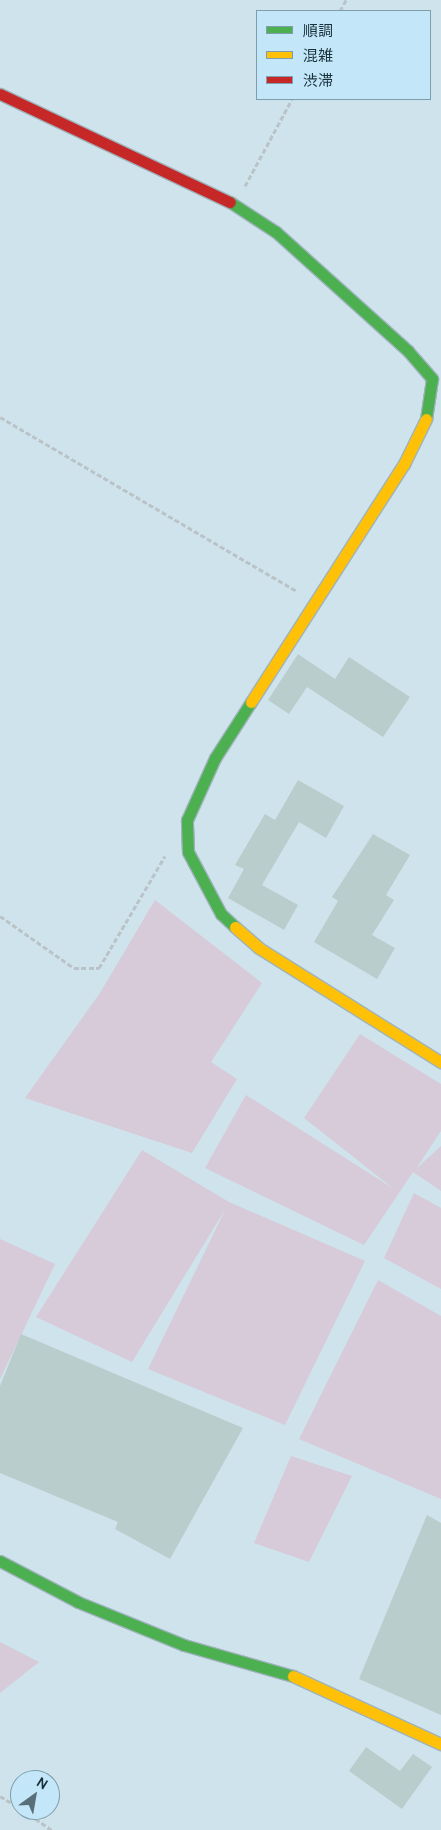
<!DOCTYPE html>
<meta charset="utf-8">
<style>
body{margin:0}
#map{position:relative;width:441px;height:1830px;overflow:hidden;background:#cfe3ec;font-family:Cabin,"Noto Sans JP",sans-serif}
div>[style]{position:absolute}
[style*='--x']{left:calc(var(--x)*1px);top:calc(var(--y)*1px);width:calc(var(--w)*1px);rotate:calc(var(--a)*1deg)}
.green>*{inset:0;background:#d7cad9}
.building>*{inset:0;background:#b8cdcc}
.path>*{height:3px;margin-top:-1.5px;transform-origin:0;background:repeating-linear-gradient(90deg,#bac3c7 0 5px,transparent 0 7.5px)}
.roads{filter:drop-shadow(1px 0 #9fb3bc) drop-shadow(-1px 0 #9fb3bc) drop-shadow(0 1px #9fb3bc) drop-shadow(0 -1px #9fb3bc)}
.fast>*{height:11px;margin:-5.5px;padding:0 5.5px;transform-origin:5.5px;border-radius:5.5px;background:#4caf50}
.slow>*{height:11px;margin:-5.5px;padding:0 5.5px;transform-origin:5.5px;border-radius:5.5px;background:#ffc107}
.jam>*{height:11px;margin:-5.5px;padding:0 5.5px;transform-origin:5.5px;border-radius:5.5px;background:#c62828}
span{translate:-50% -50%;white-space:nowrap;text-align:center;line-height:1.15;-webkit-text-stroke:5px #c3e7f8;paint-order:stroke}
.legend{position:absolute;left:256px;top:10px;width:175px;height:90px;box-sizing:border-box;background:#c3e7f8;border:1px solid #7f9ead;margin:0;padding:6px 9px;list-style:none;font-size:15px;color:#18313c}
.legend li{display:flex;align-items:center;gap:10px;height:25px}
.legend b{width:25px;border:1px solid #7f9ead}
.north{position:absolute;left:10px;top:1770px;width:50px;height:50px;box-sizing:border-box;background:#c3e7f8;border:1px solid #7f9ead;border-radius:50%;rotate:32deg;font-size:14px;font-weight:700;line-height:20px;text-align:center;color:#18313c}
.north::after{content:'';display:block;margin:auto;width:18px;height:22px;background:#586f7a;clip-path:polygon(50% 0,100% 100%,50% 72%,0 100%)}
</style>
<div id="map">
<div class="green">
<i style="clip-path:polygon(155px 900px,262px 983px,211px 1062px,237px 1079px,192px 1153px,25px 1098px,100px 993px)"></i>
<i style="clip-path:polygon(360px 1034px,441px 1084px,441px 1131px,416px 1169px,441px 1146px,441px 1191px,413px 1172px,364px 1245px,205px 1168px,246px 1095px,394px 1189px,304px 1118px)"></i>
<i style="clip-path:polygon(142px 1150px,229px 1202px,365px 1261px,285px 1425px,148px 1369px,226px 1208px,132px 1362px,36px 1317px)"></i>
<i style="clip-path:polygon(414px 1193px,441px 1208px,441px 1289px,384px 1258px)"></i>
<i style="clip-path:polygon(0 1239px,55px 1264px,0 1379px)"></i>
<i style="clip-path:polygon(378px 1280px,441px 1316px,441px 1499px,299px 1439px)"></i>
<i style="clip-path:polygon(291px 1456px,352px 1476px,309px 1562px,254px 1543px)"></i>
<i style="clip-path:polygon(0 1642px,39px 1662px,0 1693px)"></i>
</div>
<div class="building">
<i style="clip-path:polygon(298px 654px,335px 679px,349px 657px,410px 697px,383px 737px,307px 687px,289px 714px,268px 700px)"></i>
<i style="clip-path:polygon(298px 780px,344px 806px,326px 838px,299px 822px,262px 885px,298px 905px,284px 930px,228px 898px,244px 869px,235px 865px,265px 814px,275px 820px)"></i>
<i style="clip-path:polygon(373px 834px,410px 855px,386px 895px,394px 900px,372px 935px,395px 948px,377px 979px,314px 942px,338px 901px,332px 897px)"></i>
<i style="clip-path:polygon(21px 1334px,243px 1428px,170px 1559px,115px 1529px,118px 1522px,0 1473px,0 1386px)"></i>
<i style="clip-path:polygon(427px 1515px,441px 1523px,441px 1715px,359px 1679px)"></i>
<i style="clip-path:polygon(366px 1747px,400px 1771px,413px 1754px,432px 1767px,402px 1809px,349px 1771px)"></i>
</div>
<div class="path">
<i style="--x:340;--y:11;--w:13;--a:-61"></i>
<i style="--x:245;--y:186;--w:99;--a:-61.6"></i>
<i style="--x:0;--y:417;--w:344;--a:30.4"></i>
<i style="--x:0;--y:916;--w:90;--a:35.1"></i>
<i style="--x:74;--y:968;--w:25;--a:0"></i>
<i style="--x:99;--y:968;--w:130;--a:-59.5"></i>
<i style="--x:0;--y:1796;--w:23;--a:31"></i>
<i style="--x:23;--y:1810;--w:35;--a:35"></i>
</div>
<div class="roads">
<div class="fast">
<i style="--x:230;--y:202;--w:55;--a:33.1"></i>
<i style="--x:276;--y:232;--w:178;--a:42"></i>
<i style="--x:408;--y:351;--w:37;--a:49"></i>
<i style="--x:432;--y:379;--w:40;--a:98.5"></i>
<i style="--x:235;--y:927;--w:19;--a:-137"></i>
<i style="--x:221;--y:914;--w:70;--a:-118"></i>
<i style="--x:188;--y:852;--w:32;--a:-92"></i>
<i style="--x:187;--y:820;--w:68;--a:-65.7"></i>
<i style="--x:215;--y:758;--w:67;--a:-57.3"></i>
<i style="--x:0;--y:1561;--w:88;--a:27.7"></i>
<i style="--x:78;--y:1602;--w:114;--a:22.1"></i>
<i style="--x:184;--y:1645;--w:113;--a:15.9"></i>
</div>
<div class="slow">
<i style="--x:251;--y:702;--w:283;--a:-57.3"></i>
<i style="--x:404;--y:464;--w:50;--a:-63.9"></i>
<i style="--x:235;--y:927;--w:32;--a:41"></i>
<i style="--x:259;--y:948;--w:215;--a:32.1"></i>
<i style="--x:293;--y:1676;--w:163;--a:24.7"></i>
</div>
<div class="jam">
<i style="--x:0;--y:94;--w:254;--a:25.2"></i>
</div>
</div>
<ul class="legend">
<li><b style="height:6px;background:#4caf50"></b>順調</li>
<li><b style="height:6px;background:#ffc107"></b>混雑</li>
<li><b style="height:6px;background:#c62828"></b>渋滞</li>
</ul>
<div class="north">N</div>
</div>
